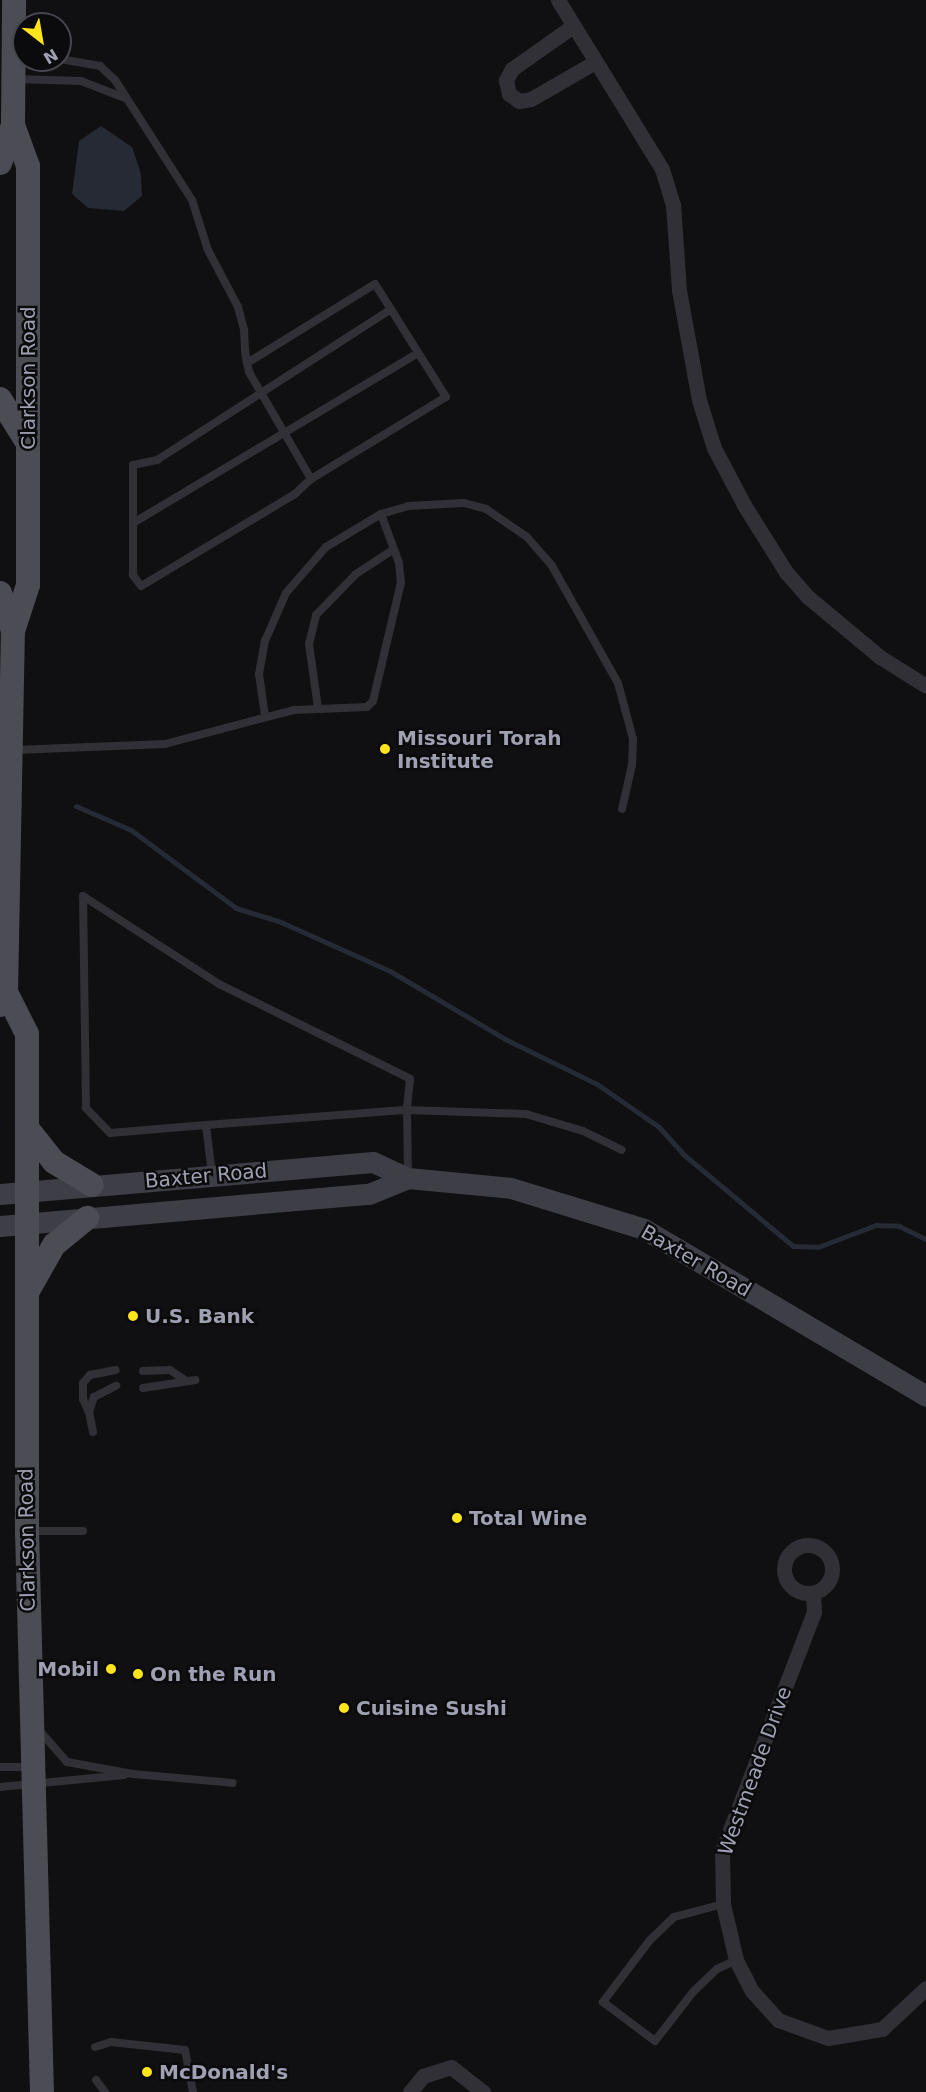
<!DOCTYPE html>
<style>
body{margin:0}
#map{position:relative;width:926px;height:2092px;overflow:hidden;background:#100f11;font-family:"DejaVu Sans",sans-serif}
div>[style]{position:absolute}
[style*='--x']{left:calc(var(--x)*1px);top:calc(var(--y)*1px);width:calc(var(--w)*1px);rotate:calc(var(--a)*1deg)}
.water>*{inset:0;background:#252a35}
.stream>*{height:5px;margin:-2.5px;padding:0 2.5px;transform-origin:2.5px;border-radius:2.5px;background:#252a35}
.service>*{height:8px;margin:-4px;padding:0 4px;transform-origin:4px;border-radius:4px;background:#303036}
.minor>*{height:15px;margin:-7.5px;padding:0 7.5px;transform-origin:7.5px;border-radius:7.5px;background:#303036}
.minor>.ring{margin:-7.5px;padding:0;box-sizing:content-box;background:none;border:15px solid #303036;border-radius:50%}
.secondary>*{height:21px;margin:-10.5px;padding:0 10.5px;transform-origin:10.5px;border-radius:10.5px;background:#3e3e46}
.primary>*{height:24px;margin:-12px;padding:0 12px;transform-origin:12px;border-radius:12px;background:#4c4c55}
.dots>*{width:16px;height:16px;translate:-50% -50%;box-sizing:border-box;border:3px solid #0b0a0c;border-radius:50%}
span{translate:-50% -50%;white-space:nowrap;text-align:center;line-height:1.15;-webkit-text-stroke:5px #0b0a0c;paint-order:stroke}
.street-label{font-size:20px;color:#9fa1b3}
.poi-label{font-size:20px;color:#9fa1b3;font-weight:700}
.left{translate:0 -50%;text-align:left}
.right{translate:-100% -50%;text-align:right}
.north{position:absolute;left:12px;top:12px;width:60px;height:60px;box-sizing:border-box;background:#0b0a0c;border:2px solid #46464f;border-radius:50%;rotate:149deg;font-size:16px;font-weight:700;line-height:24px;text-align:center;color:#9fa1b3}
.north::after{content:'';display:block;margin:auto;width:21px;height:27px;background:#fde41b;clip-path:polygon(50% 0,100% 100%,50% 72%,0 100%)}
</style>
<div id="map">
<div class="water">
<i style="clip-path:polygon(101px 126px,132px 147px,141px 174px,142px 196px,124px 211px,88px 208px,72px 194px,79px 141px)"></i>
</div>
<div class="stream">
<i style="--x:76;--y:806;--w:60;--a:23.6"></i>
<i style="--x:131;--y:830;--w:131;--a:36.6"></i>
<i style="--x:236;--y:908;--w:47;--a:17.3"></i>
<i style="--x:281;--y:922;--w:120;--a:24.2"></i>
<i style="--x:390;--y:971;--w:134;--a:30.6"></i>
<i style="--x:505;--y:1039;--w:102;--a:26.1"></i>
<i style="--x:597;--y:1084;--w:75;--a:34.7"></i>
<i style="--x:659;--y:1127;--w:36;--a:48"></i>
<i style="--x:683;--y:1154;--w:143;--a:39.9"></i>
<i style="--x:793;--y:1246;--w:25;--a:2"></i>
<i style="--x:818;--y:1247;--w:62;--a:-20.8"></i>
<i style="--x:876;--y:1225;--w:23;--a:2"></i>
<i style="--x:899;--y:1226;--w:30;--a:26"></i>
</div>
<div class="service">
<i style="--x:60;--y:59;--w:41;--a:9.9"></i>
<i style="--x:100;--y:66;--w:21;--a:43"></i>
<i style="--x:115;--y:80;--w:143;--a:57.3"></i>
<i style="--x:192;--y:200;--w:52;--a:72.3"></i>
<i style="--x:208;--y:250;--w:64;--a:62.2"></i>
<i style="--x:238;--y:307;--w:24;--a:75"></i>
<i style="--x:244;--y:330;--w:21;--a:87"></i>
<i style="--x:245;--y:351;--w:12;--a:81"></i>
<i style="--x:247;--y:363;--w:9;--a:77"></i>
<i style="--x:249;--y:372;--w:124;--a:59.9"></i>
<i style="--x:311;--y:479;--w:158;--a:-31.3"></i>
<i style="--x:446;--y:397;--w:133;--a:-122.1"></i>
<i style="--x:375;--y:284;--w:150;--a:148.3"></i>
<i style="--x:15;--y:79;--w:66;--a:1.7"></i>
<i style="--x:81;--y:81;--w:47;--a:21.1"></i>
<i style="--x:311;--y:479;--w:22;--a:137"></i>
<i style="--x:295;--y:494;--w:179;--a:149.1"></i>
<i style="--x:141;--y:586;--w:14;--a:-126"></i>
<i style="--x:133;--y:575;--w:110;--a:-90"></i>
<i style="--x:133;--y:465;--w:25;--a:-12"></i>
<i style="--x:157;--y:460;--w:278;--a:-32.8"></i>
<i style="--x:133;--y:523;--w:332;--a:-30.8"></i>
<i style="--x:318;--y:708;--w:65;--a:-98"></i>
<i style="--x:309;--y:644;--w:30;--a:-76"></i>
<i style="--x:316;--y:615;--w:57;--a:-45.7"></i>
<i style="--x:356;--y:574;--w:45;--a:-33.3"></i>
<i style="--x:265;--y:716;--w:42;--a:-98.1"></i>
<i style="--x:259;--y:674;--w:34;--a:-80"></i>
<i style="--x:265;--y:641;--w:52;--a:-66.4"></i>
<i style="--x:286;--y:593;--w:61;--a:-49"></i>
<i style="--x:326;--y:547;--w:64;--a:-31"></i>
<i style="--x:381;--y:514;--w:29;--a:-16"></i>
<i style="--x:409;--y:506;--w:55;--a:-3.1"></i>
<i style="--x:464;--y:503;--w:23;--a:15"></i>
<i style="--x:486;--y:509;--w:50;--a:34.3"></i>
<i style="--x:527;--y:537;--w:38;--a:49"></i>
<i style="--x:552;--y:566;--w:134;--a:60.6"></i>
<i style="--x:618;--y:683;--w:58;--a:75"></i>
<i style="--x:633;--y:739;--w:26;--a:92"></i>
<i style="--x:632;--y:765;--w:45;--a:102.8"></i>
<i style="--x:15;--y:750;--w:150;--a:-2.3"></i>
<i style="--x:165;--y:744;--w:133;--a:-14.8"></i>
<i style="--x:294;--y:710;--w:73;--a:-2.4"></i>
<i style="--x:367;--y:707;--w:8;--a:-45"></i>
<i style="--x:373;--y:701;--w:121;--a:-76.7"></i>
<i style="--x:401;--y:583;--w:20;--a:-96"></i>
<i style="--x:399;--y:563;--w:52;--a:-110.2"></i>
<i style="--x:206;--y:1125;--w:202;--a:-4.3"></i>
<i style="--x:407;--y:1110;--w:66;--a:89.1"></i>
<i style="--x:212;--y:1174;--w:49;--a:-97"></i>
<i style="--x:206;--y:1125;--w:96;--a:175.2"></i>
<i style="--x:110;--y:1133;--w:35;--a:-134"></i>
<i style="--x:86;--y:1108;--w:212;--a:-90.8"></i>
<i style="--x:83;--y:896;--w:162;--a:32.9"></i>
<i style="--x:219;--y:984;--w:213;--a:26.4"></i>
<i style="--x:410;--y:1079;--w:31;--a:96"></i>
<i style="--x:407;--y:1110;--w:119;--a:1.9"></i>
<i style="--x:526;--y:1114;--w:59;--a:16.6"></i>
<i style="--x:583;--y:1131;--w:43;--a:26"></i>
<i style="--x:143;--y:1371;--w:27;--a:-2"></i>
<i style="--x:170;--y:1370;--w:18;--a:34"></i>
<i style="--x:143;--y:1388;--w:53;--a:-8.7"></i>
<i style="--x:89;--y:1413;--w:15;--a:-113"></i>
<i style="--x:83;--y:1399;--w:16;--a:-90"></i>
<i style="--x:83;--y:1383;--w:11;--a:-49"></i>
<i style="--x:90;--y:1375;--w:26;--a:-11"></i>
<i style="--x:93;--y:1432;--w:20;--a:-101"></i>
<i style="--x:89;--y:1412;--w:16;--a:-72"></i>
<i style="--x:94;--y:1397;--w:25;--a:-27"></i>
<i style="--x:30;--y:1531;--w:53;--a:0"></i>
<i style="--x:38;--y:1729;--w:44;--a:48.7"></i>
<i style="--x:67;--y:1762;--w:67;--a:10.3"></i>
<i style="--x:133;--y:1774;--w:100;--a:5.1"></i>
<i style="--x:0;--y:1767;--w:31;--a:0"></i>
<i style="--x:0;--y:1787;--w:125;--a:-5.5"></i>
<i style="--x:723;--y:1904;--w:51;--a:165.1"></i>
<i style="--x:674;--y:1917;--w:33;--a:136"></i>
<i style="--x:650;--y:1940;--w:78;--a:127.2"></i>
<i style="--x:603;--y:2002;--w:65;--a:36.9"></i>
<i style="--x:655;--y:2041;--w:62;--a:-52.2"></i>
<i style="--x:693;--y:1992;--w:33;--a:-44"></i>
<i style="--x:717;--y:1969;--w:21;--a:-25"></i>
<i style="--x:95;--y:2047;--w:17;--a:-17"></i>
<i style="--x:111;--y:2042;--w:74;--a:6.2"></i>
<i style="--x:185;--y:2050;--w:43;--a:79.2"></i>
<i style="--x:96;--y:2080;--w:15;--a:53"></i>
</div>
<div class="minor">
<i style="--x:558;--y:0;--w:198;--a:58.4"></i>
<i style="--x:662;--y:169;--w:37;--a:73"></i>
<i style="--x:673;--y:204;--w:86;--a:86"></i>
<i style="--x:679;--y:290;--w:112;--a:79.7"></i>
<i style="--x:699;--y:400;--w:50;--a:72.6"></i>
<i style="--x:714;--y:448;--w:64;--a:62.2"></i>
<i style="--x:744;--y:505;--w:79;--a:57.9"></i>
<i style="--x:786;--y:572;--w:33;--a:49"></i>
<i style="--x:808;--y:597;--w:94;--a:39.8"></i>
<i style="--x:880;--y:657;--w:54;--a:32.2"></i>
<i style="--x:573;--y:26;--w:75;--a:144.8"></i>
<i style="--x:512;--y:69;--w:13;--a:119"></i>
<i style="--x:506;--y:80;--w:14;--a:78"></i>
<i style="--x:509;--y:94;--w:12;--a:35"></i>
<i style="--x:519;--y:101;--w:12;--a:-9"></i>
<i style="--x:531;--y:99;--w:74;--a:-30"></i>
<i class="ring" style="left:784px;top:1545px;width:33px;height:33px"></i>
<i style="--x:813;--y:1593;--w:19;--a:87"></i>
<i style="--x:814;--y:1612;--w:255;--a:111.1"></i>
<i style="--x:722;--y:1850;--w:54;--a:88.9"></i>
<i style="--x:723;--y:1904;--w:57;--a:76.9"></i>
<i style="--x:736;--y:1960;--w:35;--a:63"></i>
<i style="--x:752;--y:1991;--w:39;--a:48"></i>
<i style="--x:778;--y:2020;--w:53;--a:19.8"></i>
<i style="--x:828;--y:2038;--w:55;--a:-9.5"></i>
<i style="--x:882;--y:2029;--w:60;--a:-43"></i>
<i style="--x:410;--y:2092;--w:21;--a:-51"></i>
<i style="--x:423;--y:2076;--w:29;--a:-18"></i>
<i style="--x:451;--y:2067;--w:41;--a:38"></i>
</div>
<div class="secondary">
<i style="--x:0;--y:1194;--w:374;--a:-4.9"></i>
<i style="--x:373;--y:1162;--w:38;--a:25"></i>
<i style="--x:408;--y:1178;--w:103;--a:5.5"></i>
<i style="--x:511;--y:1188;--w:139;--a:17.1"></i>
<i style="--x:644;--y:1229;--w:328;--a:30.6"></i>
<i style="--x:0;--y:1226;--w:370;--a:-5"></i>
<i style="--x:369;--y:1194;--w:42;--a:-22.3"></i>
</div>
<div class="primary">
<i style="--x:0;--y:163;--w:40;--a:-71.1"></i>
<i style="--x:13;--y:125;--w:125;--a:-89.5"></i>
<i style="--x:0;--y:399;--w:51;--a:57.9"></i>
<i style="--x:0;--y:593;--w:40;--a:71.1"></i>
<i style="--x:6;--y:992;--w:47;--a:63.4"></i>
<i style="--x:27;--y:1034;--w:497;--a:90"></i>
<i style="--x:27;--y:1531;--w:561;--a:88.47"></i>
<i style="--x:0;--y:1005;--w:14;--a:-65"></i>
<i style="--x:6;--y:992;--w:361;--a:-88.9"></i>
<i style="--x:13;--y:631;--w:48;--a:-71.9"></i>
<i style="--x:28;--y:585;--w:419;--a:-90"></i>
<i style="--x:28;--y:166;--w:44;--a:-110.1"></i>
<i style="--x:27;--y:1128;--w:43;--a:51.5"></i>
<i style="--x:54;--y:1162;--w:44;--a:31.2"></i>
<i style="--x:29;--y:1289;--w:51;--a:-60.4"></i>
<i style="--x:54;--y:1245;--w:43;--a:-39.3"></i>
</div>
<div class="dots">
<i style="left:385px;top:749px;background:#fde41b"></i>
<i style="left:133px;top:1316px;background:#fde41b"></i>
<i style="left:457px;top:1518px;background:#fde41b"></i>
<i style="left:111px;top:1669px;background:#fde41b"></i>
<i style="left:138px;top:1674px;background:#fde41b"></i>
<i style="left:344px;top:1708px;background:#fde41b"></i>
<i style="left:147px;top:2072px;background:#fde41b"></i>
</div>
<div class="street-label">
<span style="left:28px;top:378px;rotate:-90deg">Clarkson Road</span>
<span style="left:206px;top:1176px;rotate:-5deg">Baxter Road</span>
<span style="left:696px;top:1261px;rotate:30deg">Baxter Road</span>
<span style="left:27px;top:1540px;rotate:-91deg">Clarkson Road</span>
<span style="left:755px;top:1771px;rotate:-70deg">Westmeade Drive</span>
</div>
<div class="poi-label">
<span class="left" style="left:397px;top:750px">Missouri Torah<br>Institute</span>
<span class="left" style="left:145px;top:1316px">U.S. Bank</span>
<span class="left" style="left:469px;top:1518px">Total Wine</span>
<span class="right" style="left:99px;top:1669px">Mobil</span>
<span class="left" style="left:150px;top:1674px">On the Run</span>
<span class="left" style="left:356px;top:1708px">Cuisine Sushi</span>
<span class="left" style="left:159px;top:2072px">McDonald's</span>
</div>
<div class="north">N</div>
</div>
